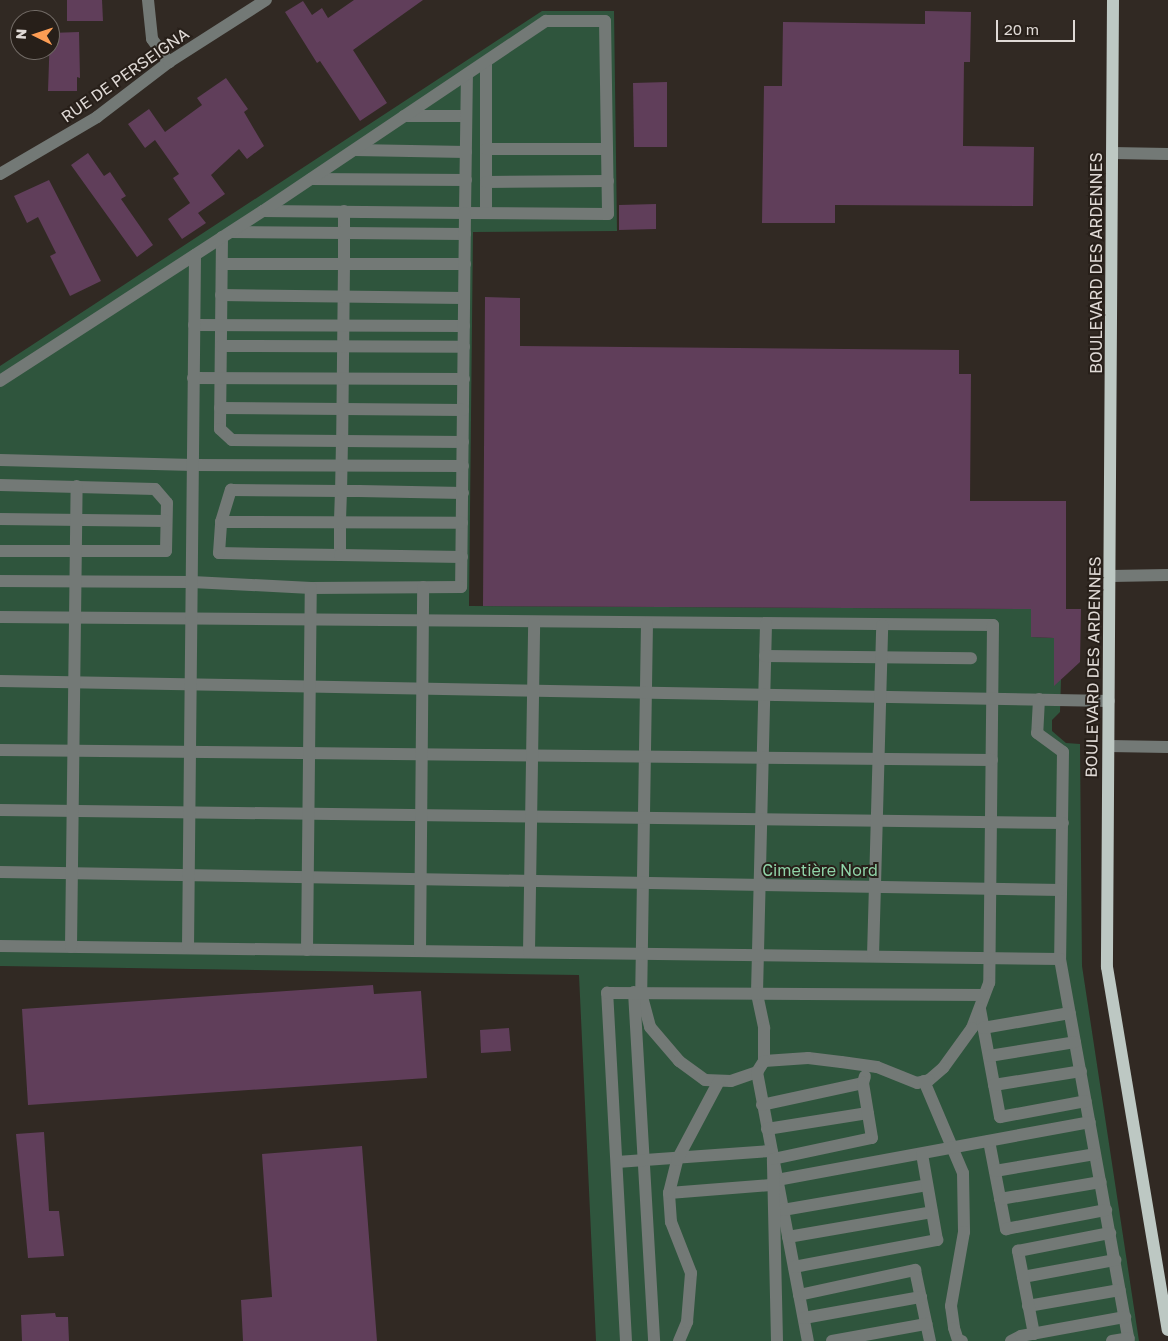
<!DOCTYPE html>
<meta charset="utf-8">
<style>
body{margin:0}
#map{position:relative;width:1168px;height:1341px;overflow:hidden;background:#312923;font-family:"Golos Text",sans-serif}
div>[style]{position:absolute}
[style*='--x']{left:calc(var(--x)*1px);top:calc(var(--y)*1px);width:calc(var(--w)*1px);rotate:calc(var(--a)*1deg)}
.green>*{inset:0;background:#2f553d}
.building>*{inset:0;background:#603e5a}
.minor>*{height:12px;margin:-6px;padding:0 6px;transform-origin:6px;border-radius:6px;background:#737976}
.major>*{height:12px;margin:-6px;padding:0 6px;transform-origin:6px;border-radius:6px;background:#bdc8c3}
span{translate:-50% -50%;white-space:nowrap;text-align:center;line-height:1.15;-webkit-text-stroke:4px #271f19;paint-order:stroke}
.street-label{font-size:16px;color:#e0dad6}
.park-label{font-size:16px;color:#90d4a8}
.north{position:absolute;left:10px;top:10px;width:50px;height:50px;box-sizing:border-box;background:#271f19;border:1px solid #716a65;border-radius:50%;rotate:274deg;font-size:14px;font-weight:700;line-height:20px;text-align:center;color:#e0dad6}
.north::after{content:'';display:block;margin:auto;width:18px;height:22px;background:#fc9d54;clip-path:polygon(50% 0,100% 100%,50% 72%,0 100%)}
.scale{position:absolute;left:996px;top:20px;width:79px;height:22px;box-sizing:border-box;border:2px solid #e0dad6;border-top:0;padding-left:6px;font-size:15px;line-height:18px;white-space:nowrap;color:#e0dad6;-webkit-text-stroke:4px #271f19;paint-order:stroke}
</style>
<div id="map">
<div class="green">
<i style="clip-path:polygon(542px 11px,614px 11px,617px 231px,473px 232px,469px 606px,1031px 609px,1031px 637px,1054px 638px,1054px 672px,1061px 680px,1060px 712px,1052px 720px,1052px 731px,1066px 743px,1080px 744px,1082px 966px,1139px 1341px,596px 1341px,579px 975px,0 966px,0 366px)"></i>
</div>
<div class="building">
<i style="clip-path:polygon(67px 0,102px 0,103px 21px,67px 21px)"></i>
<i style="clip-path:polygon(354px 0,423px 0,353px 50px,387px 103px,360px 121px,320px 61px,317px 63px,285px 12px,303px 1px,312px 15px,322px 8px,328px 18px)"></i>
<i style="clip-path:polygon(925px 11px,971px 12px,970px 62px,964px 62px,963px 146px,1034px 147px,1033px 206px,835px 205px,835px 223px,762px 223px,764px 86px,782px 86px,783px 22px,925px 24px)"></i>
<i style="clip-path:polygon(79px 32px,80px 78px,77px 77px,77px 91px,48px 91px,50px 33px)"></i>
<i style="clip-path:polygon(226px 78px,248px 109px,244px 112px,264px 146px,247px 159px,239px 149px,211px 175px,225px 194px,198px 213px,206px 223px,182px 239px,168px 219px,190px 203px,173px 178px,179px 174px,155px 140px,145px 148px,128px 124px,149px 109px,165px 132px,202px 105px,197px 98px)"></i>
<i style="clip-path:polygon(667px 82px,667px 147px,634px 147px,633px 83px)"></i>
<i style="clip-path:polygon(88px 153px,104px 176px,110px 172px,126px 196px,121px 199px,153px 245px,137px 257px,71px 165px)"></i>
<i style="clip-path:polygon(49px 180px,101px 281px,70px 296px,50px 256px,56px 253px,38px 217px,27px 223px,14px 196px)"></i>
<i style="clip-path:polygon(656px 204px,656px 229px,619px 230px,619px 205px)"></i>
<i style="clip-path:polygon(485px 297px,520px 298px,520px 346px,959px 350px,959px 374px,971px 374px,970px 501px,1066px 501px,1066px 609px,1081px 609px,1080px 662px,1054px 686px,1054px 638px,1031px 637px,1031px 609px,483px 606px)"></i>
<i style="clip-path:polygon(373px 985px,374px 994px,421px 991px,427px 1078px,28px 1105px,22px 1009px)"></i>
<i style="clip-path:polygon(509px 1028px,511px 1051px,481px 1053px,480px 1030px)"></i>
<i style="clip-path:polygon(44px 1132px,49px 1211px,59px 1211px,64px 1256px,28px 1258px,16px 1134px)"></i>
<i style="clip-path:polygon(362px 1146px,377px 1341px,243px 1341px,241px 1300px,272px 1297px,262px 1154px)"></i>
<i style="clip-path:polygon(55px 1313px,56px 1317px,68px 1317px,69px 1341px,22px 1341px,21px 1315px)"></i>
</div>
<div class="minor">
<i style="--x:148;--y:0;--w:39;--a:84"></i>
<i style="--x:152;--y:39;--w:29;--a:54"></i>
<i style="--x:486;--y:62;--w:151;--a:90"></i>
<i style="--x:404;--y:116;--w:62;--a:0"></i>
<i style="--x:486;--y:149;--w:121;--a:0"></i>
<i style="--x:355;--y:150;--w:111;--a:1"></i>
<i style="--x:1112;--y:153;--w:56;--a:1"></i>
<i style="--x:0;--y:174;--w:113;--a:-30.4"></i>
<i style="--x:97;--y:117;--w:91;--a:-37.4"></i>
<i style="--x:169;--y:62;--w:115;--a:-32.6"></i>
<i style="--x:311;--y:179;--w:155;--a:0.4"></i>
<i style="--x:486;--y:182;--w:122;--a:-0.5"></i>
<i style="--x:263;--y:211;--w:202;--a:0.6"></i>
<i style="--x:465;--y:213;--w:138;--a:-89.2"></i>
<i style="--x:344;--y:211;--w:53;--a:90"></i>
<i style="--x:344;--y:264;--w:177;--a:90.6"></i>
<i style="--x:342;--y:441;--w:50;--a:91.1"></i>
<i style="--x:341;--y:491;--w:32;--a:92"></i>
<i style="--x:340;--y:523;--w:32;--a:90"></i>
<i style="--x:340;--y:555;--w:121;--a:-179.1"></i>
<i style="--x:219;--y:553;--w:31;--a:-86"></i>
<i style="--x:221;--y:522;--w:34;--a:-73"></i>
<i style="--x:231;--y:490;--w:110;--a:0.5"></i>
<i style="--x:341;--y:491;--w:18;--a:0"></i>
<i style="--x:359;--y:491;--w:104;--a:1.1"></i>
<i style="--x:231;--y:232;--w:234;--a:0.5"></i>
<i style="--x:222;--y:237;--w:192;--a:90.6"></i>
<i style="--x:220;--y:429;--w:16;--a:43"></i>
<i style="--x:232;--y:440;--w:231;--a:0.5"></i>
<i style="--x:222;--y:264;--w:243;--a:0"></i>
<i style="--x:221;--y:295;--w:243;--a:0.7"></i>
<i style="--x:194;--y:325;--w:270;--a:0.2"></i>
<i style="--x:221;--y:346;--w:243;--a:0.2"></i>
<i style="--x:193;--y:378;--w:271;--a:0.2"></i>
<i style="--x:0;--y:381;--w:313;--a:-32.9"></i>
<i style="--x:263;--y:211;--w:341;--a:-33.9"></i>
<i style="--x:546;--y:21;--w:59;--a:0"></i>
<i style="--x:605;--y:21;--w:193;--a:89.1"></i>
<i style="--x:608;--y:214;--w:143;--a:-179.6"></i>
<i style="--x:465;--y:213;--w:374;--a:90.6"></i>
<i style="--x:461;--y:587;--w:150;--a:179.6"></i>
<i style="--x:311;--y:588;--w:119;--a:-177.1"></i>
<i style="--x:192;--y:582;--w:192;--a:-179.7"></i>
<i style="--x:220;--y:408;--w:243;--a:0.5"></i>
<i style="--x:0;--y:460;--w:193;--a:1.5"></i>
<i style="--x:193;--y:465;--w:270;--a:0.2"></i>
<i style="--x:0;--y:485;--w:155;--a:1.5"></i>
<i style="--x:155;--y:489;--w:18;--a:49"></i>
<i style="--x:167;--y:503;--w:48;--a:91.2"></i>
<i style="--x:166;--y:551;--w:166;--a:180"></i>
<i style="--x:0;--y:519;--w:166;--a:0.7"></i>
<i style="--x:221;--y:522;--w:241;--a:0.2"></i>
<i style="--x:340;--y:555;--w:122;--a:0.9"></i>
<i style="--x:1111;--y:576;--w:57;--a:-1"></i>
<i style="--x:0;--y:617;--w:993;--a:0.46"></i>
<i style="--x:993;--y:625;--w:358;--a:90.6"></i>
<i style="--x:989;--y:983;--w:48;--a:110.7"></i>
<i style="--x:972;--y:1028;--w:49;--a:125.9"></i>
<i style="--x:943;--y:1068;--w:18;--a:139"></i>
<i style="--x:929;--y:1080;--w:12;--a:166"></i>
<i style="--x:917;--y:1083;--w:43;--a:-158.2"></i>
<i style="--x:877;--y:1067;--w:36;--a:-172"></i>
<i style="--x:841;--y:1062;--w:33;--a:-173"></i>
<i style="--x:808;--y:1058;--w:44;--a:176.1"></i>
<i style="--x:647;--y:623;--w:370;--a:90.9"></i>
<i style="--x:641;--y:993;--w:35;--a:75"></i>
<i style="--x:650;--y:1027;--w:45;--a:49.5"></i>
<i style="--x:679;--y:1061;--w:32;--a:36"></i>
<i style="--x:705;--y:1080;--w:26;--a:2"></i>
<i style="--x:731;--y:1081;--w:28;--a:-19"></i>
<i style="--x:766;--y:624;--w:370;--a:91.4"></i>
<i style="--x:757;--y:994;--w:35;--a:78"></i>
<i style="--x:764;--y:1028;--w:33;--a:90"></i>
<i style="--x:764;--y:1061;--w:13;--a:122"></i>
<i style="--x:757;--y:1072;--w:274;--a:79.3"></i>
<i style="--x:765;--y:656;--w:206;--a:0.6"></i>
<i style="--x:0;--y:681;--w:1109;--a:1.03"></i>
<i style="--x:1039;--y:699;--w:34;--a:93"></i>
<i style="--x:1037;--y:733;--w:32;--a:36"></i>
<i style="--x:1063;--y:752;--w:207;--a:90.8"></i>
<i style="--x:1060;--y:959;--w:388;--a:79.8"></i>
<i style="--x:1109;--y:746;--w:59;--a:1"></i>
<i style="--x:0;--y:750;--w:992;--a:0.58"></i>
<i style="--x:0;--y:810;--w:1063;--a:0.7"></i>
<i style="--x:0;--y:872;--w:1061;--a:0.97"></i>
<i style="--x:0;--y:946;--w:1060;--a:0.7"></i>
<i style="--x:71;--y:947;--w:461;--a:-89.3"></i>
<i style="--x:188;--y:948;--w:693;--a:-89.42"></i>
<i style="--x:307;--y:950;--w:362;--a:-89.4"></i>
<i style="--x:420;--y:951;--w:364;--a:-89.5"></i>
<i style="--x:529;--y:952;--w:330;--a:-89.1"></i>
<i style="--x:873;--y:956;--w:331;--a:-88.4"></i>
<i style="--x:634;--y:992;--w:350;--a:86.7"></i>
<i style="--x:980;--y:1009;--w:110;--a:79.5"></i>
<i style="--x:1000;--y:1117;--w:87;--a:-10.5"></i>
<i style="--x:983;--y:1028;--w:88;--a:-9.8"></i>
<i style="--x:989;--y:1056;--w:87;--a:-9.2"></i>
<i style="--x:924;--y:1081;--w:100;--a:67"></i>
<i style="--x:963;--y:1173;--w:59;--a:89"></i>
<i style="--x:964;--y:1232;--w:75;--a:100"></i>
<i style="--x:951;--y:1306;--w:22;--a:82"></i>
<i style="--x:954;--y:1328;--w:13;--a:72"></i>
<i style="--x:958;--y:1340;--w:4;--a:14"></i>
<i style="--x:994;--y:1085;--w:88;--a:-9.1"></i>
<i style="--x:762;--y:1105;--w:103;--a:-12.3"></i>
<i style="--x:863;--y:1083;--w:7;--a:-74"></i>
<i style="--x:767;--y:1129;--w:102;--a:-9"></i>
<i style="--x:989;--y:1141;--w:90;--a:79.1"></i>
<i style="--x:1006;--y:1229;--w:102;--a:-10.8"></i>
<i style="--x:617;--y:1162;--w:155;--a:-4.1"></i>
<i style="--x:995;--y:1171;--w:101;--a:-9.6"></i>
<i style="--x:777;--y:1180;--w:318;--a:-10.5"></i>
<i style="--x:669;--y:1193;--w:102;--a:-4.5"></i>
<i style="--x:1000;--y:1199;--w:102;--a:-9.6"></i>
<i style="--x:783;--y:1210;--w:146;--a:-9.8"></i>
<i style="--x:788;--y:1237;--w:146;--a:-9.8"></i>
<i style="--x:794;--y:1267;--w:146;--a:-10.7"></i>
<i style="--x:937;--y:1240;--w:87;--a:-99.9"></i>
<i style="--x:1023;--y:1277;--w:94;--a:-10.5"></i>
<i style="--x:799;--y:1295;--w:119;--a:-12.2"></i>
<i style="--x:915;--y:1270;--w:73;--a:78.1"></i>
<i style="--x:1028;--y:1306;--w:93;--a:-9.9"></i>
<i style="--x:804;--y:1318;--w:119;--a:-10.2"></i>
<i style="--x:1034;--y:1334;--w:85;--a:-100.9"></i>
<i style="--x:1018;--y:1251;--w:94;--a:-11.1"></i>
<i style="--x:626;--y:1341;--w:349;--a:-93.1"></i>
<i style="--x:607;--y:993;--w:377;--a:0.3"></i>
<i style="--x:679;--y:1341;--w:21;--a:-67"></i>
<i style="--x:687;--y:1322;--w:49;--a:-85.3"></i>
<i style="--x:691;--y:1273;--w:55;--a:-111.4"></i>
<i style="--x:671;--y:1222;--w:29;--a:-94"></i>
<i style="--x:669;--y:1193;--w:34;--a:-76"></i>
<i style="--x:677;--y:1160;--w:89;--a:-62"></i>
<i style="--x:777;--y:1341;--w:182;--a:-91.3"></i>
<i style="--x:773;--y:1159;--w:101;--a:-12"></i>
<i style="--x:872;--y:1138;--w:56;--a:-99.3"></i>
<i style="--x:832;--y:1341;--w:96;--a:-10.3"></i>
<i style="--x:1011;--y:1341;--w:11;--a:-27"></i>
<i style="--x:1021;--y:1336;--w:106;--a:-10.4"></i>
<i style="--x:1112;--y:1341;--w:17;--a:-10"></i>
</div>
<div class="major">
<i style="--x:1113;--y:0;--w:967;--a:90.36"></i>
<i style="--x:1107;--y:967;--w:368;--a:80.5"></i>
</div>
<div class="street-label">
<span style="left:125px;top:75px;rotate:-35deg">RUE DE PERSEIGNA</span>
<span style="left:1096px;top:263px;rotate:-90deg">BOULEVARD DES ARDENNES</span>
<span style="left:1093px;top:667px;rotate:-89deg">BOULEVARD DES ARDENNES</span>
</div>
<div class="park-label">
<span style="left:820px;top:870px">Cimetière Nord</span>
</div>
<div class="north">N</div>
<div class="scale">20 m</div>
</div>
